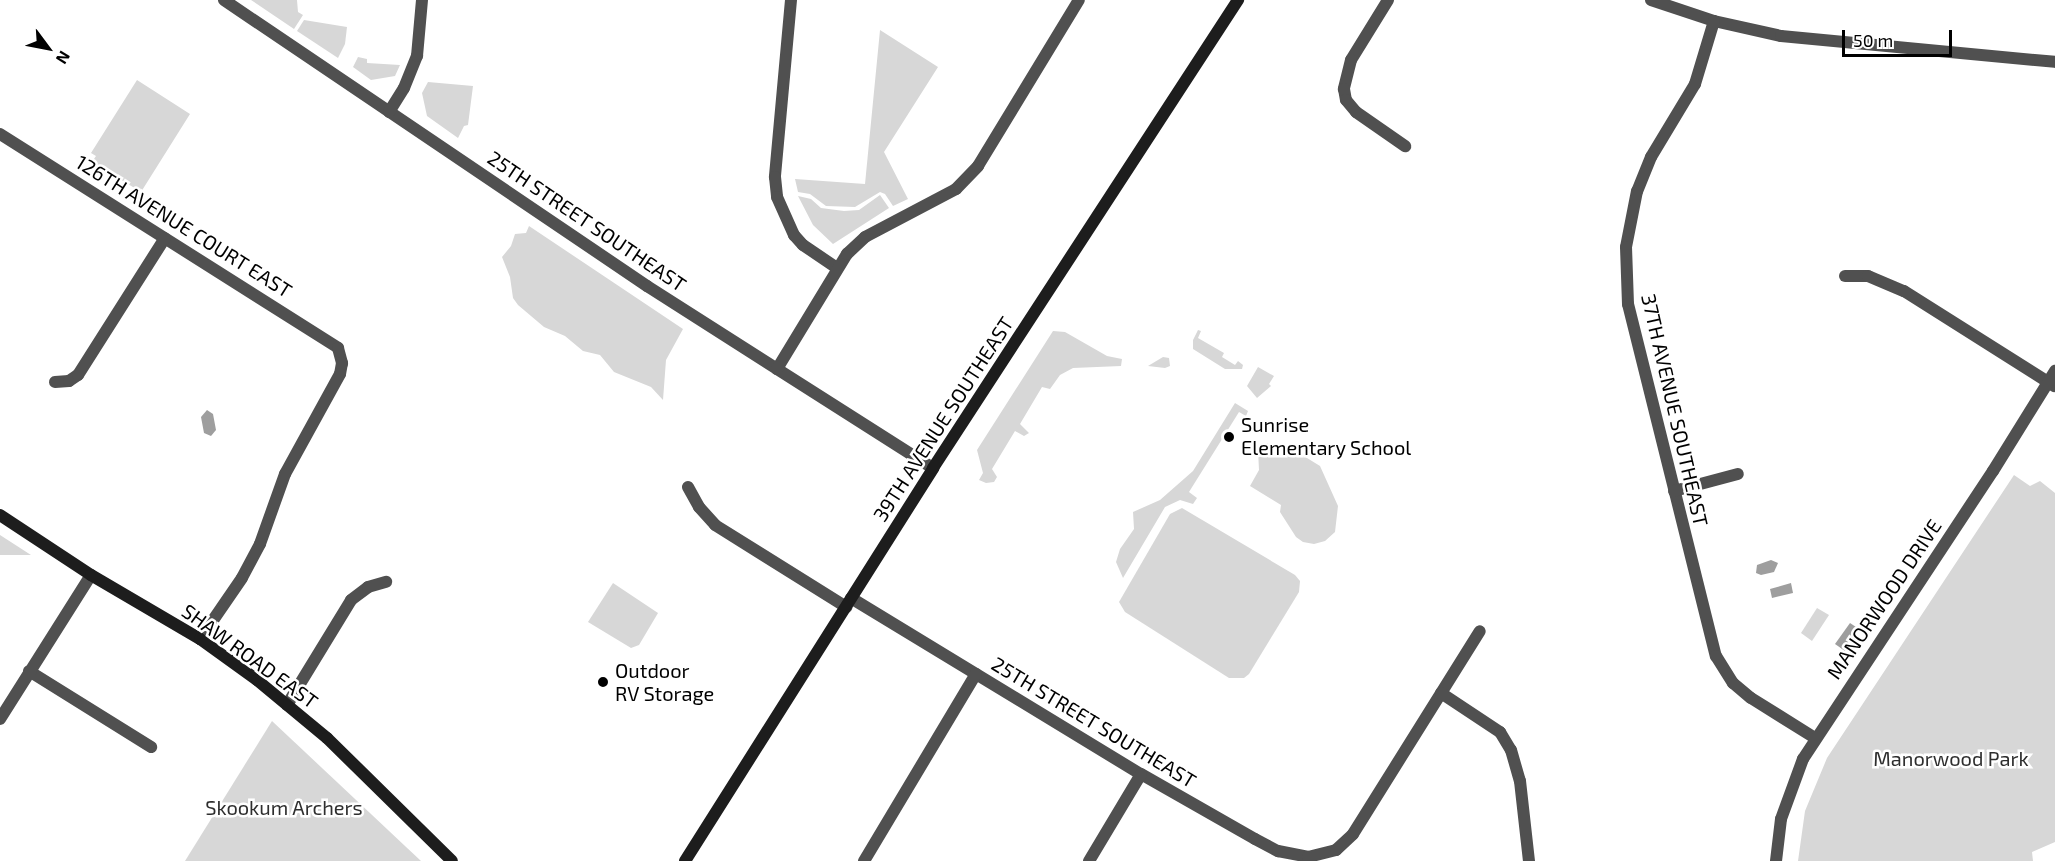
<!DOCTYPE html>
<style>
body{margin:0}
#map{position:relative;width:2055px;height:861px;overflow:hidden;background:#fff;font-family:"Exo 2",sans-serif}
div>[style]{position:absolute}
[style*='--x']{left:calc(var(--x)*1px);top:calc(var(--y)*1px);width:calc(var(--w)*1px);rotate:calc(var(--a)*1deg)}
.green>*{inset:0;background:#d7d7d7}
.water>*{inset:0;background:#9e9e9e}
.street>*{height:12px;margin:-6px;padding:0 6px;transform-origin:6px;border-radius:6px;background:#505050}
.secondary>*{height:12px;margin:-6px;padding:0 6px;transform-origin:6px;border-radius:6px;background:#1d1d1d}
.dots>*{width:16px;height:16px;translate:-50% -50%;box-sizing:border-box;border:3px solid #fff;border-radius:50%}
span{translate:-50% -50%;white-space:nowrap;text-align:center;line-height:1.15;-webkit-text-stroke:5px #fff;paint-order:stroke}
.street-label{font-size:20px;color:#000}
.poi-label{font-size:20px;color:#000}
.left{translate:0 -50%;text-align:left}
.park-label{font-size:20px;color:#2e2e2e}
.north{position:absolute;left:18px;top:18px;width:60px;height:60px;-webkit-text-stroke:4px #fff;paint-order:stroke;rotate:122deg;font-size:16px;font-weight:700;line-height:24px;text-align:center;color:#000}
.north::after{content:'';display:block;margin:auto;width:21px;height:27px;background:#000;clip-path:polygon(50% 0,100% 100%,50% 72%,0 100%)}
.scale{position:absolute;left:1842px;top:30px;width:110px;height:27px;box-sizing:border-box;border:3px solid #000;border-top:0;padding-left:8px;font-size:18px;line-height:21px;white-space:nowrap;color:#000;-webkit-text-stroke:4px #fff;paint-order:stroke}
</style>
<div id="map">
<div class="green">
<i style="clip-path:polygon(251px 0,297px 0,298px 12px,303px 15px,294px 29px)"></i>
<i style="clip-path:polygon(304px 20px,347px 27px,345px 44px,338px 58px,297px 31px)"></i>
<i style="clip-path:polygon(880px 30px,938px 67px,884px 152px,908px 199px,893px 206px,885px 194px,880px 192px,855px 207px,826px 206px,810px 194px,798px 192px,795px 179px,865px 184px)"></i>
<i style="clip-path:polygon(358px 57px,367px 59px,367px 63px,400px 65px,395px 76px,371px 80px,353px 67px)"></i>
<i style="clip-path:polygon(137px 80px,190px 114px,141px 192px,92px 162px,96px 156px,91px 153px)"></i>
<i style="clip-path:polygon(428px 82px,473px 86px,468px 125px,464px 126px,458px 138px,427px 116px,422px 93px)"></i>
<i style="clip-path:polygon(880px 195px,889px 208px,833px 244px,813px 225px,798px 196px,811px 199px,821px 208px,844px 211px,859px 210px)"></i>
<i style="clip-path:polygon(529px 226px,683px 329px,666px 360px,663px 400px,651px 387px,614px 372px,600px 355px,583px 351px,565px 336px,544px 327px,518px 305px,513px 298px,510px 277px,502px 257px,511px 246px,515px 234px,526px 233px)"></i>
<i style="clip-path:polygon(1198px 330px,1201px 331px,1198px 338px,1224px 353px,1222px 357px,1235px 365px,1238px 361px,1243px 365px,1242px 369px,1225px 369px,1193px 349px,1193px 340px)"></i>
<i style="clip-path:polygon(1053px 331px,1065px 332px,1107px 356px,1122px 359px,1121px 366px,1073px 368px,1060px 375px,1050px 389px,1042px 387px,1020px 424px,1029px 433px,1024px 436px,1015px 431px,992px 469px,997px 477px,994px 482px,986px 483px,979px 480px,983px 473px,977px 450px)"></i>
<i style="clip-path:polygon(1163px 357px,1169px 358px,1170px 366px,1165px 368px,1148px 366px)"></i>
<i style="clip-path:polygon(1258px 367px,1274px 376px,1269px 384px,1271px 386px,1257px 398px,1247px 386px)"></i>
<i style="clip-path:polygon(1235px 403px,1248px 411px,1246px 416px,1239px 412px,1189px 492px,1197px 498px,1193px 504px,1180px 500px,1165px 507px,1123px 578px,1116px 562px,1120px 549px,1134px 529px,1133px 512px,1160px 500px,1193px 471px)"></i>
<i style="clip-path:polygon(1267px 443px,1294px 450px,1320px 466px,1338px 506px,1335px 532px,1325px 541px,1314px 544px,1303px 542px,1296px 537px,1280px 512px,1281px 505px,1250px 486px,1259px 470px,1258px 450px)"></i>
<i style="clip-path:polygon(2014px 475px,2030px 486px,2040px 481px,2055px 493px,2055px 842px,2032px 852px,2033px 861px,1798px 861px,1805px 811px,1827px 758px)"></i>
<i style="clip-path:polygon(1182px 508px,1295px 575px,1300px 581px,1299px 592px,1249px 674px,1244px 678px,1229px 678px,1125px 612px,1119px 602px,1170px 514px)"></i>
<i style="clip-path:polygon(0 535px,31px 555px,0 555px)"></i>
<i style="clip-path:polygon(613px 583px,658px 613px,639px 645px,631px 648px,588px 622px)"></i>
<i style="clip-path:polygon(1817px 608px,1829px 615px,1812px 641px,1801px 633px)"></i>
<i style="clip-path:polygon(272px 721px,421px 861px,185px 861px)"></i>
</div>
<div class="water">
<i style="clip-path:polygon(207px 410px,213px 414px,216px 430px,211px 436px,204px 433px,201px 417px)"></i>
<i style="clip-path:polygon(1771px 560px,1778px 563px,1774px 572px,1761px 575px,1756px 573px,1757px 565px)"></i>
<i style="clip-path:polygon(1791px 583px,1793px 593px,1772px 598px,1770px 589px)"></i>
<i style="clip-path:polygon(1850px 623px,1859px 629px,1845px 651px,1835px 644px)"></i>
</div>
<div class="street">
<i style="--x:224;--y:0;--w:511;--a:34.06"></i>
<i style="--x:647;--y:286;--w:339;--a:32.5"></i>
<i style="--x:791;--y:0;--w:178;--a:95.2"></i>
<i style="--x:775;--y:177;--w:20;--a:84"></i>
<i style="--x:777;--y:197;--w:42;--a:65.9"></i>
<i style="--x:794;--y:235;--w:13;--a:48"></i>
<i style="--x:803;--y:245;--w:41;--a:34.1"></i>
<i style="--x:1388;--y:0;--w:70;--a:121.7"></i>
<i style="--x:1351;--y:60;--w:30;--a:104"></i>
<i style="--x:1344;--y:89;--w:11;--a:80"></i>
<i style="--x:1346;--y:100;--w:16;--a:50"></i>
<i style="--x:1356;--y:112;--w:60;--a:34.8"></i>
<i style="--x:1651;--y:0;--w:66;--a:18.4"></i>
<i style="--x:1714;--y:21;--w:69;--a:12.6"></i>
<i style="--x:1781;--y:36;--w:275;--a:5.4"></i>
<i style="--x:1714;--y:21;--w:66;--a:106.8"></i>
<i style="--x:1695;--y:84;--w:85;--a:121.1"></i>
<i style="--x:1651;--y:157;--w:37;--a:112"></i>
<i style="--x:1637;--y:191;--w:57;--a:101.1"></i>
<i style="--x:1626;--y:247;--w:57;--a:88"></i>
<i style="--x:1628;--y:304;--w:363;--a:76"></i>
<i style="--x:1716;--y:656;--w:32;--a:58"></i>
<i style="--x:1733;--y:683;--w:23;--a:40"></i>
<i style="--x:1751;--y:698;--w:75;--a:32"></i>
<i style="--x:389;--y:112;--w:28;--a:-58"></i>
<i style="--x:404;--y:88;--w:35;--a:-68"></i>
<i style="--x:417;--y:56;--w:56;--a:-84.9"></i>
<i style="--x:0;--y:134;--w:400;--a:32.3"></i>
<i style="--x:338;--y:348;--w:16;--a:75"></i>
<i style="--x:342;--y:363;--w:11;--a:100"></i>
<i style="--x:340;--y:374;--w:114;--a:118.8"></i>
<i style="--x:285;--y:474;--w:74;--a:109.7"></i>
<i style="--x:260;--y:544;--w:38;--a:118"></i>
<i style="--x:242;--y:578;--w:74;--a:124.5"></i>
<i style="--x:1845;--y:276;--w:23;--a:0"></i>
<i style="--x:1868;--y:276;--w:39;--a:23"></i>
<i style="--x:1904;--y:291;--w:178;--a:32.3"></i>
<i style="--x:777;--y:369;--w:135;--a:-58.7"></i>
<i style="--x:847;--y:254;--w:25;--a:-43"></i>
<i style="--x:865;--y:237;--w:103;--a:-27.8"></i>
<i style="--x:956;--y:189;--w:32;--a:-46"></i>
<i style="--x:978;--y:166;--w:194;--a:-58.7"></i>
<i style="--x:55;--y:382;--w:14;--a:-4"></i>
<i style="--x:69;--y:381;--w:11;--a:-34"></i>
<i style="--x:78;--y:375;--w:162;--a:-57.6"></i>
<i style="--x:688;--y:487;--w:23;--a:61"></i>
<i style="--x:699;--y:507;--w:24;--a:48"></i>
<i style="--x:715;--y:525;--w:155;--a:32"></i>
<i style="--x:1674;--y:491;--w:66;--a:-14.9"></i>
<i style="--x:851;--y:598;--w:339;--a:31.3"></i>
<i style="--x:1141;--y:774;--w:131;--a:29.7"></i>
<i style="--x:1255;--y:839;--w:26;--a:28"></i>
<i style="--x:1278;--y:851;--w:31;--a:11"></i>
<i style="--x:1308;--y:857;--w:29;--a:-14"></i>
<i style="--x:1336;--y:850;--w:23;--a:-43"></i>
<i style="--x:1353;--y:834;--w:239;--a:-58"></i>
<i style="--x:29;--y:671;--w:144;--a:31.9"></i>
<i style="--x:1441;--y:693;--w:71;--a:33.5"></i>
<i style="--x:1500;--y:732;--w:21;--a:59"></i>
<i style="--x:1511;--y:750;--w:32;--a:74"></i>
<i style="--x:1520;--y:781;--w:81;--a:83.6"></i>
<i style="--x:287;--y:705;--w:123;--a:-58.6"></i>
<i style="--x:351;--y:600;--w:21;--a:-37"></i>
<i style="--x:368;--y:587;--w:19;--a:-16"></i>
<i style="--x:0;--y:719;--w:170;--a:-57.7"></i>
<i style="--x:864;--y:861;--w:218;--a:-59.1"></i>
<i style="--x:1089;--y:861;--w:101;--a:-59.1"></i>
<i style="--x:1776;--y:861;--w:42;--a:-83.2"></i>
<i style="--x:1781;--y:819;--w:64;--a:-69.9"></i>
<i style="--x:1803;--y:759;--w:345;--a:-56.6"></i>
<i style="--x:1993;--y:471;--w:118;--a:-58.2"></i>
</div>
<div class="secondary">
<i style="--x:0;--y:515;--w:109;--a:33.4"></i>
<i style="--x:91;--y:575;--w:126;--a:30.4"></i>
<i style="--x:200;--y:639;--w:70;--a:35.7"></i>
<i style="--x:257;--y:680;--w:91;--a:39.6"></i>
<i style="--x:327;--y:738;--w:175;--a:44.5"></i>
<i style="--x:685;--y:861;--w:465;--a:-57.7"></i>
<i style="--x:933;--y:468;--w:559;--a:-56.91"></i>
</div>
<div class="dots">
<i style="left:1229px;top:437px;background:#000"></i>
<i style="left:603px;top:682px;background:#000"></i>
</div>
<div class="street-label">
<span style="left:587px;top:221px;rotate:34deg">25TH STREET SOUTHEAST</span>
<span style="left:184px;top:226px;rotate:32deg">126TH AVENUE COURT EAST</span>
<span style="left:1675px;top:410px;rotate:77deg">37TH AVENUE SOUTHEAST</span>
<span style="left:943px;top:419px;rotate:-57deg">39TH AVENUE SOUTHEAST</span>
<span style="left:1884px;top:599px;rotate:-56deg">MANORWOOD DRIVE</span>
<span style="left:250px;top:656px;rotate:36deg">SHAW ROAD EAST</span>
<span style="left:1094px;top:722px;rotate:31deg">25TH STREET SOUTHEAST</span>
</div>
<div class="poi-label">
<span class="left" style="left:1241px;top:436px">Sunrise<br>Elementary School</span>
<span class="left" style="left:615px;top:682px">Outdoor<br>RV Storage</span>
</div>
<div class="park-label">
<span style="left:1951px;top:758px">Manorwood Park</span>
<span style="left:284px;top:807px">Skookum Archers</span>
</div>
<div class="north">N</div>
<div class="scale">50 m</div>
</div>
